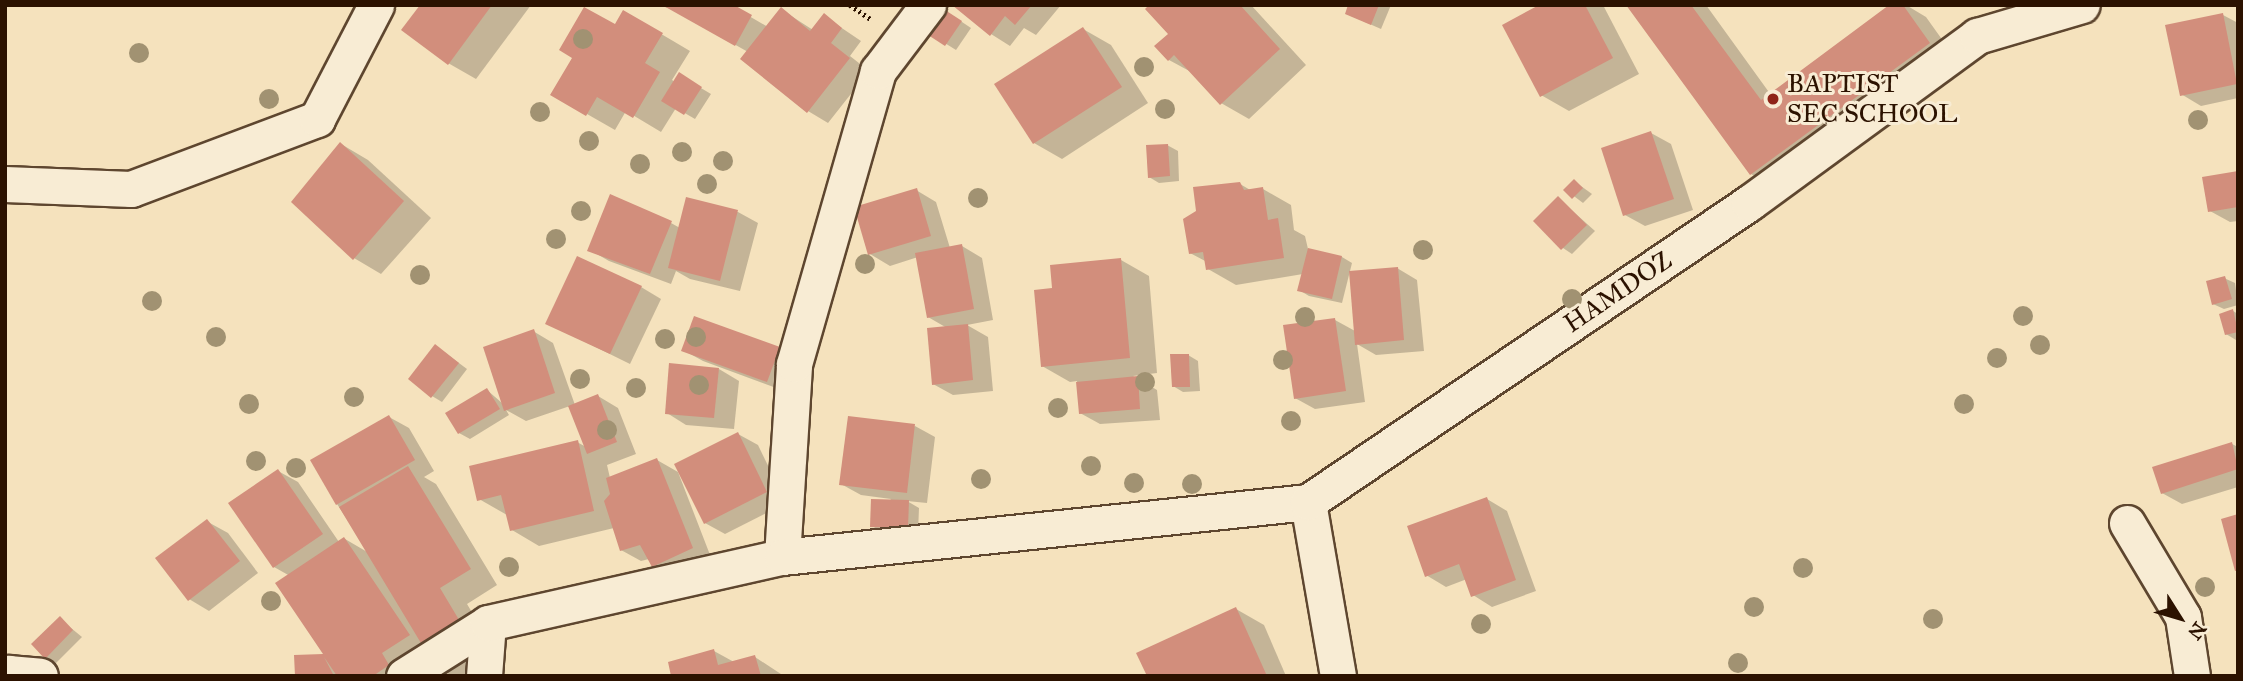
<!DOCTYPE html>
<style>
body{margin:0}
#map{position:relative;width:2243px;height:681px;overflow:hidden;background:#f5e2bd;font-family:"IM FELL Great Primer",serif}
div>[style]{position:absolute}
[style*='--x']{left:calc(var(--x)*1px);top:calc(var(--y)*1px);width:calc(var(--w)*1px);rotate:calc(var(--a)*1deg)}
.shadow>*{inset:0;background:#0003}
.building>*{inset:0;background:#d28e7c}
.path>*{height:4.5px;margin-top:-2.25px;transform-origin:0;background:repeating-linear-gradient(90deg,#2c1200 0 2px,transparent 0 5.5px)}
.roads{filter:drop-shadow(2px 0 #5e462f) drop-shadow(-2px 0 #5e462f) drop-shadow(0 2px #5e462f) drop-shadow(0 -2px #5e462f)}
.street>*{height:35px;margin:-17.5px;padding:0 17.5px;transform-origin:17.5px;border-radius:17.5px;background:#f8ecd4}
.trees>*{width:20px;height:20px;margin:-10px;border-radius:50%;background:#a19272}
.dots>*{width:19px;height:19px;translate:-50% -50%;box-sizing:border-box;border:4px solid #f8ecd4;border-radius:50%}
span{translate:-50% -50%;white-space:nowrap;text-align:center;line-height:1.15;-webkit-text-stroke:6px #f8ecd4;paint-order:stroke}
.poi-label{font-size:26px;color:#2c1200}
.left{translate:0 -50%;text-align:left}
.street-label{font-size:26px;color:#2c1200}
.frame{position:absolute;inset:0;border:7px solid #2c1200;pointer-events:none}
.north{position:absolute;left:2145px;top:583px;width:70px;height:70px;-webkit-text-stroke:5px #f8ecd4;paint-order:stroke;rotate:127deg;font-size:19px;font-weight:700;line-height:28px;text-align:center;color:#2c1200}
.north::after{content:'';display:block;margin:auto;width:24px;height:32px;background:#2c1200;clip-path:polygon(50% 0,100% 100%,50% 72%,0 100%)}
</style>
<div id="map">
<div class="shadow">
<i style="clip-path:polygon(422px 5px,531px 5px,476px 79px,448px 63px)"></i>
<i style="clip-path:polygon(659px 5px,730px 5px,768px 27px,782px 10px,813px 30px,824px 16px,861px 41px,850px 56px,869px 71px,828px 123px,808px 111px,748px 52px,674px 10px)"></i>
<i style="clip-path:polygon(956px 5px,1061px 5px,1036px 35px,1024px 28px,1010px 46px,991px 34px)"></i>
<i style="clip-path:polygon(1152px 5px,1251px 5px,1306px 65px,1249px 119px,1221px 103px,1193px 73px,1169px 60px,1170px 34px)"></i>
<i style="clip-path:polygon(1350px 5px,1391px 5px,1381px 29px,1347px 14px)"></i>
<i style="clip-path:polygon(1543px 5px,1603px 5px,1639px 74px,1569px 111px,1541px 95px)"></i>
<i style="clip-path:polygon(1628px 5px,1706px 5px,1771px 95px,1892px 5px,1906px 5px,1926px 17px,1956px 59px,1779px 190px,1751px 174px)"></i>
<i style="clip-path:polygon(624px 12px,690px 51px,672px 80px,675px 82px,679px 75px,711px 94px,695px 119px,676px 108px,661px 132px,626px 111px,615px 130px,552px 94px,615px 27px)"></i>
<i style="clip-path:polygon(2223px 15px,2238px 23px,2238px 98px,2201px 106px,2181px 94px)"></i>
<i style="clip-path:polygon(953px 16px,971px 28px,956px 50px,927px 32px)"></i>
<i style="clip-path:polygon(1083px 29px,1111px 45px,1148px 103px,1062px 159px,1034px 143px)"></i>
<i style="clip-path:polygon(1651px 133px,1671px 144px,1693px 210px,1645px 226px,1625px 215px)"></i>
<i style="clip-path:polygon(341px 144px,368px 160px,431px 218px,381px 274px,354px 258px)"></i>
<i style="clip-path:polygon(1167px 145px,1178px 151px,1179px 181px,1159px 183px,1149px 177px)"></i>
<i style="clip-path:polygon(2238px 172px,2238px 221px,2230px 222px,2210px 211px)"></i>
<i style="clip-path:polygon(1574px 181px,1592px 194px,1583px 203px,1566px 190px)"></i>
<i style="clip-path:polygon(1240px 184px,1252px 191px,1263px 189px,1291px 205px,1294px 230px,1305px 236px,1308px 249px,1342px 257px,1352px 263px,1342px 303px,1309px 296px,1299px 290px,1303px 274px,1236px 285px,1208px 269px,1207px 262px,1190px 253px)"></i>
<i style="clip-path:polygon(916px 190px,936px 202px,950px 248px,962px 246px,982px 258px,993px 320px,967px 325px,988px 337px,993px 391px,953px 395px,933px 384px,947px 328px,928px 317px,918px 257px,890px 266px,870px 254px)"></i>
<i style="clip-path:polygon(1558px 198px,1595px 231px,1572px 254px,1563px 248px)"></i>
<i style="clip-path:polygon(688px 200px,738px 212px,758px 223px,740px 291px,690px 279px,676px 271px,671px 284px,609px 261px,590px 250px,671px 223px,680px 228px)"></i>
<i style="clip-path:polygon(1121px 260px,1149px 276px,1157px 373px,1133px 376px,1157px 390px,1160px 420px,1100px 424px,1080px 413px,1077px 381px,1070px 382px,1042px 366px,1054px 290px)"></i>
<i style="clip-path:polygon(1397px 268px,1417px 280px,1424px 351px,1376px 355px,1357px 344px,1365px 402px,1315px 409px,1295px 398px,1335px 320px,1355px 331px)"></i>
<i style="clip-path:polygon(2224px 278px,2235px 283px,2238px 305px,2224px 309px,2213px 304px)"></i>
<i style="clip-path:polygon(641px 287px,661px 299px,630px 364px,547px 323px)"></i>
<i style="clip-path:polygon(2233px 311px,2238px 314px,2236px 340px,2226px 334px)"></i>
<i style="clip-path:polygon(533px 331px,553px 343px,575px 405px,598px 396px,618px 408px,636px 454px,607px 465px,610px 478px,657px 460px,678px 472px,712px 560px,673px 577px,653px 566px,649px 559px,641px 561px,621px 550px,614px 528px,539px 546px,512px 530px,507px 515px,479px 499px,577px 442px,586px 447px,570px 406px,526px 421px,506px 410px,509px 415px,470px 439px,459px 433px,487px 390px,502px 403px)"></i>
<i style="clip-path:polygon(436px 346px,467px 369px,442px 402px,432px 396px)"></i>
<i style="clip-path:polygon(779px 349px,799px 360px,787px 392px,703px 361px,683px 350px)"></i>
<i style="clip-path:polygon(1188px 355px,1198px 361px,1200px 391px,1183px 392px,1173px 386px)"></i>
<i style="clip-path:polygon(719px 369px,739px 381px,734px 429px,686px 425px,667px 413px)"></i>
<i style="clip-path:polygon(389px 417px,409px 428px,434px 471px,424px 477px,436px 484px,497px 585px,467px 604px,501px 661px,477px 676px,452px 676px,437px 667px,412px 676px,297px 676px,296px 657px,326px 656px,290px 576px,274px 567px,278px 471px,298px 482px,339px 542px,345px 539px,369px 553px,337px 504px)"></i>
<i style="clip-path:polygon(915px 426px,935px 437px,927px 503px,907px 501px,919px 508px,918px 533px,882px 532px,872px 526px,891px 499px,861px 495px,841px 484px)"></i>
<i style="clip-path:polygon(738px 434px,758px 445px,786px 503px,725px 534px,705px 523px)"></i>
<i style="clip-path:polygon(2232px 444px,2238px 447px,2238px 487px,2182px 504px,2162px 493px)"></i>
<i style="clip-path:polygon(1487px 499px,1507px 511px,1536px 591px,1492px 607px,1473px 595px,1467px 579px,1446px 587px,1426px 575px)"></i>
<i style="clip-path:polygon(208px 522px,228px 533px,258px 573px,209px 611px,189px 599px)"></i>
<i style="clip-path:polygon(1236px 609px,1264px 625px,1286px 676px,1149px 676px)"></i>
<i style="clip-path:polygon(60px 619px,82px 637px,56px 663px,46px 657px)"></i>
<i style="clip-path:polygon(714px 651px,734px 662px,755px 657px,784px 676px,673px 676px)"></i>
</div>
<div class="building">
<i style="clip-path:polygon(420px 5px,492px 5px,448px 65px,401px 30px)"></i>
<i style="clip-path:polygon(662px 5px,734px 5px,752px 15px,735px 46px)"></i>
<i style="clip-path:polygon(952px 5px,1032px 5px,1015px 25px,1005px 16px,990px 36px)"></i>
<i style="clip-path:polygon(1149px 5px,1240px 5px,1280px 49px,1220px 105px,1174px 55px,1168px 61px,1154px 46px,1168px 34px,1145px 9px)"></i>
<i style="clip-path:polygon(1348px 5px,1379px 5px,1371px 25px,1345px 14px)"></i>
<i style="clip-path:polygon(1539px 5px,1585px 5px,1613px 58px,1540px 97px,1502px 25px)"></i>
<i style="clip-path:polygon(1626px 5px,1691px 5px,1761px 100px,1889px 5px,1903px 5px,1930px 43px,1750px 175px)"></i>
<i style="clip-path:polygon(584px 7px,615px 24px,623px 10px,663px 33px,645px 63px,660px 72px,633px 118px,597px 97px,586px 116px,550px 95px,572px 58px,559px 50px)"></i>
<i style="clip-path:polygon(781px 7px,810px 31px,824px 13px,842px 28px,831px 43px,850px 58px,807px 113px,740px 59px)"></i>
<i style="clip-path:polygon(942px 8px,962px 21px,945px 46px,925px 33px)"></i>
<i style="clip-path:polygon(2223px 13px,2237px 84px,2180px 96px,2165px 25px)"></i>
<i style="clip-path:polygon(1083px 27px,1122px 87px,1033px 144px,994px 84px)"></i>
<i style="clip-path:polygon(679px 72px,702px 87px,684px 115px,661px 101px)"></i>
<i style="clip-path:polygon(1651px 131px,1674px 199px,1623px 216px,1601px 148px)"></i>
<i style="clip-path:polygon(340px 142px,404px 201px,353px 260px,291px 202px)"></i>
<i style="clip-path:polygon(1168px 144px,1170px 176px,1148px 178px,1146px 145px)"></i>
<i style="clip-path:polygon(2238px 171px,2238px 207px,2208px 212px,2202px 177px)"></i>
<i style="clip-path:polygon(1574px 179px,1583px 188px,1572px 199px,1563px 190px)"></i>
<i style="clip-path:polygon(1240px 182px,1244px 190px,1263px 187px,1268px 220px,1278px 218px,1284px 258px,1206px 270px,1203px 252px,1189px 254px,1183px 219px,1196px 211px,1193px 187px)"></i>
<i style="clip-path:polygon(917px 188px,931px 236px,868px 255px,854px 207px)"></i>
<i style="clip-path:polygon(610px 194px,672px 221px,650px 274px,587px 251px)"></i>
<i style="clip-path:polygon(1558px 196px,1587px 225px,1561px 250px,1533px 221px)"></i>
<i style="clip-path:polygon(686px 197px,738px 210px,720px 281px,668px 268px)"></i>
<i style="clip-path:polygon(962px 244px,974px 309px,927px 318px,915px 253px)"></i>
<i style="clip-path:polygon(1308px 248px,1342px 256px,1332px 299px,1297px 291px)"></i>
<i style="clip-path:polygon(577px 256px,642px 286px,610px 354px,545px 324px)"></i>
<i style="clip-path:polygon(1121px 258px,1130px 358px,1041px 367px,1034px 290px,1052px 288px,1050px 265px)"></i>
<i style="clip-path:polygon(1398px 267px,1404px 340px,1355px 345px,1349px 271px)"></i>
<i style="clip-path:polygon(2225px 276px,2232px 299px,2212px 305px,2206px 281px)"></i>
<i style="clip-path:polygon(2233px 309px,2238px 332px,2225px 335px,2219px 314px)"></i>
<i style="clip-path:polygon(694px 316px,780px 347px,767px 382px,681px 351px)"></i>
<i style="clip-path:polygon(1335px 318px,1346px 391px,1294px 399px,1283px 325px)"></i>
<i style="clip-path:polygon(968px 324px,973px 380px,932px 385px,927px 328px)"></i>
<i style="clip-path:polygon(534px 329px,555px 393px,504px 411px,483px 347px)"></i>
<i style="clip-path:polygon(435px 344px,459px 363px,431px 398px,408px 379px)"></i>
<i style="clip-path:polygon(1170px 354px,1189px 354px,1190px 387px,1172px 387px)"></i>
<i style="clip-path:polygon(669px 363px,719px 368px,714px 418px,665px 414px)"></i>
<i style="clip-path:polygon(1138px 376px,1140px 409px,1079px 414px,1076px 382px)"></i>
<i style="clip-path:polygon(487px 388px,500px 409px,458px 434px,445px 413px)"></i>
<i style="clip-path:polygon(598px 394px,617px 442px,587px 454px,568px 406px)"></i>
<i style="clip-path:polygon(389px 415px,415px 460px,336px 505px,310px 460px)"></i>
<i style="clip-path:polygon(848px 416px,915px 424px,907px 493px,839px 485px)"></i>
<i style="clip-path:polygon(738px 432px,767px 492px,704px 524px,674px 464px)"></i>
<i style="clip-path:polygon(578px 440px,594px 511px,510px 531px,501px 495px,477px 501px,469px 466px)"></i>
<i style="clip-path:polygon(2232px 442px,2238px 469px,2161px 494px,2152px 467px)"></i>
<i style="clip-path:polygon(657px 458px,693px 548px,652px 567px,640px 545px,620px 551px,604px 501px,610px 494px,606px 478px)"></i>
<i style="clip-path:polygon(408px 466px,471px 569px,440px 588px,474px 645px,436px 668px,339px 507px)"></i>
<i style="clip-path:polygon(278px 469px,323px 534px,273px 568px,228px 503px)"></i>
<i style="clip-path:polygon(1487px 497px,1516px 580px,1471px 597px,1459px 564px,1425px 577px,1407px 526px)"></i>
<i style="clip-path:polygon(871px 499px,909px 500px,908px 528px,870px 527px)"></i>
<i style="clip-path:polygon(2238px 514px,2238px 570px,2235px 571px,2221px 519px)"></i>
<i style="clip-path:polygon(207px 519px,240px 561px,188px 601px,155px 558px)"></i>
<i style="clip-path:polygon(344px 537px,410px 635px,382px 653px,389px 665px,373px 676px,337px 676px,324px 657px,334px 676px,295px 676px,294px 655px,323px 654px,275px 583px)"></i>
<i style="clip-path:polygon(1236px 607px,1267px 676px,1147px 676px,1136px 653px)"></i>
<i style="clip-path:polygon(60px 616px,73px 630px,45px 659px,31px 644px)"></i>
<i style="clip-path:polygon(714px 649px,718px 665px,755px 655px,761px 676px,671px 676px,668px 662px)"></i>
</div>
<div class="path">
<i style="--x:850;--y:5;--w:27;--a:34"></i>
</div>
<div class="roads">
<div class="street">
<i style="--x:5;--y:184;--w:126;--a:2.3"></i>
<i style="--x:131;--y:189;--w:199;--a:-20.6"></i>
<i style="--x:317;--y:119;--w:128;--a:-62.6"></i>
<i style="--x:2127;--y:523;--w:109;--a:59.2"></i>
<i style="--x:2183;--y:617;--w:60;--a:81.3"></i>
<i style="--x:782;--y:557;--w:193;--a:-86.4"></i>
<i style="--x:794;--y:364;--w:305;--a:-74"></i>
<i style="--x:878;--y:71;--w:83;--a:-52.9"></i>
<i style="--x:5;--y:675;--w:4;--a:-34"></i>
<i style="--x:8;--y:673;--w:32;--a:5"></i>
<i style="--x:404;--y:676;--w:99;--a:-32.2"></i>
<i style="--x:484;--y:676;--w:53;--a:-85.7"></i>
<i style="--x:488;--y:623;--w:301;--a:-12.7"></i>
<i style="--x:782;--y:557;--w:529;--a:-5.97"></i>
<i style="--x:1338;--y:676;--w:177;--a:-99.8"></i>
<i style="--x:1308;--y:502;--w:533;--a:-34.14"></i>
<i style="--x:1749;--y:203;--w:283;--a:-36.2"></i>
<i style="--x:1977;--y:36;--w:109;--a:-16.4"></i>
</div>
</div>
<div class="trees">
<i style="left:583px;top:39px"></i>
<i style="left:139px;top:53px"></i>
<i style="left:1144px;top:67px"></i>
<i style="left:269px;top:99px"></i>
<i style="left:1165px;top:109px"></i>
<i style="left:540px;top:112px"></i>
<i style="left:2198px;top:120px"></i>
<i style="left:589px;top:141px"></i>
<i style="left:682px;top:152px"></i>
<i style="left:723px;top:161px"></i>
<i style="left:640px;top:164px"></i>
<i style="left:707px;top:184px"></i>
<i style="left:978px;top:198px"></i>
<i style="left:581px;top:211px"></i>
<i style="left:556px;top:239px"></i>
<i style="left:1423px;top:250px"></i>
<i style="left:865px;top:264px"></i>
<i style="left:420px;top:275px"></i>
<i style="left:1572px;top:299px"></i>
<i style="left:152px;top:301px"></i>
<i style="left:2023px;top:316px"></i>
<i style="left:1305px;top:317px"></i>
<i style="left:216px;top:337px"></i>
<i style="left:696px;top:337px"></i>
<i style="left:665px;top:339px"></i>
<i style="left:2040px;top:345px"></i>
<i style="left:1997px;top:358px"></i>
<i style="left:1283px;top:360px"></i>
<i style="left:580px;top:379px"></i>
<i style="left:1145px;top:382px"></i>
<i style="left:699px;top:385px"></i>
<i style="left:636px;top:388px"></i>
<i style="left:354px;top:397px"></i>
<i style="left:249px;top:404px"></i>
<i style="left:1964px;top:404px"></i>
<i style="left:1058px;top:408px"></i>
<i style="left:1291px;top:421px"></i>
<i style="left:607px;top:430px"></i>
<i style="left:256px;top:461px"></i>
<i style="left:1091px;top:466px"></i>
<i style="left:296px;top:468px"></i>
<i style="left:981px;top:479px"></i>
<i style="left:1134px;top:483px"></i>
<i style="left:1192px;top:484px"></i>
<i style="left:509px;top:567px"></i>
<i style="left:1803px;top:568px"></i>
<i style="left:2205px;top:587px"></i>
<i style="left:271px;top:601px"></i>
<i style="left:1754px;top:607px"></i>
<i style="left:1933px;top:619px"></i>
<i style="left:1481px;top:624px"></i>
<i style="left:1738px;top:663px"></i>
</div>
<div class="dots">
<i style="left:1773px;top:99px;background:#8f2418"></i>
</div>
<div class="poi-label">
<span class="left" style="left:1787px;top:99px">BAPTIST<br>SEC SCHOOL</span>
</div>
<div class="street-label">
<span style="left:1618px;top:292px;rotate:-34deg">HAMDOZ</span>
</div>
<div class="frame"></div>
<div class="north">N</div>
</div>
